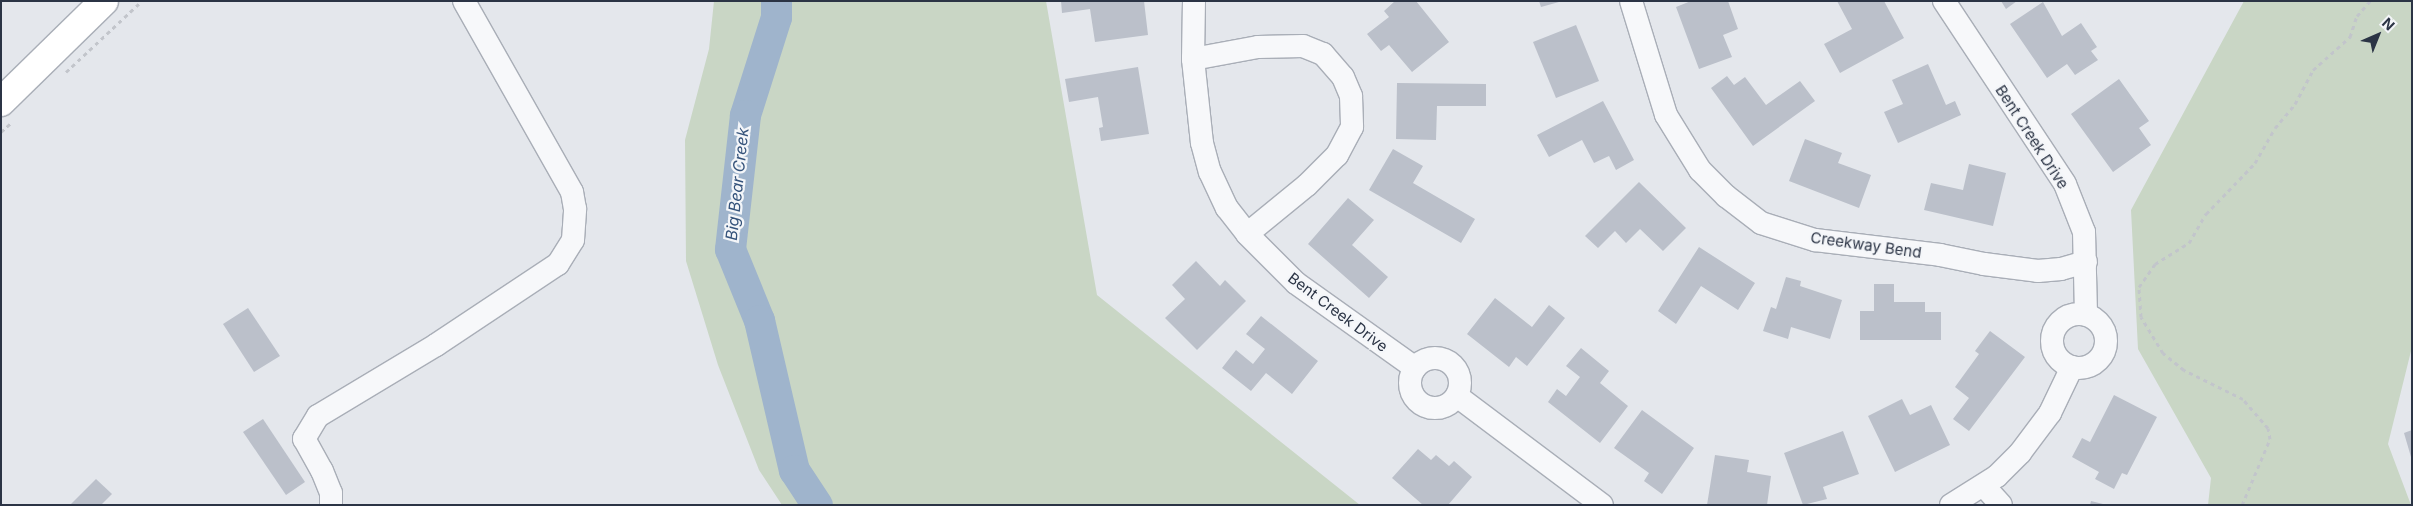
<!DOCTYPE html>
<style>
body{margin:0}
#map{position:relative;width:2413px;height:506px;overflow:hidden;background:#e4e7ec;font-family:Inter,sans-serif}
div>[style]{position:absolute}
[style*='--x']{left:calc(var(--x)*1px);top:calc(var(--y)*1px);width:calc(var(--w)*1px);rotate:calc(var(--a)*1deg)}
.green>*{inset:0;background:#c9d6c5}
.river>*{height:31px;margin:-15.5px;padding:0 15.5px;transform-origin:15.5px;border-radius:15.5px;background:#9fb4cc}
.building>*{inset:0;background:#bbc0ca}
.path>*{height:3px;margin-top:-1.5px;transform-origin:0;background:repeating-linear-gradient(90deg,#c2c5cb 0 4px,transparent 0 8px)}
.roads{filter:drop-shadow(1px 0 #a9aeb7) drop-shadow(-1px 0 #a9aeb7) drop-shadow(0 1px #a9aeb7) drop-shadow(0 -1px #a9aeb7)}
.minor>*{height:22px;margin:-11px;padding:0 11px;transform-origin:11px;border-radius:11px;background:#f7f8fa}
.minor>.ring{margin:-11px;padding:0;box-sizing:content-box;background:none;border:22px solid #f7f8fa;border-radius:50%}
.major>*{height:28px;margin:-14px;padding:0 14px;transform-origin:14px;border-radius:14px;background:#fff}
span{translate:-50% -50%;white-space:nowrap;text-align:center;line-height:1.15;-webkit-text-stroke:4.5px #f4f6f9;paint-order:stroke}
.street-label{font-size:15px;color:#2b3445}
.water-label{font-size:16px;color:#34527a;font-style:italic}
.frame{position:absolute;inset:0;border:2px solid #2b3445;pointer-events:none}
.north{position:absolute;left:2353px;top:10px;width:50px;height:50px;-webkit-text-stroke:4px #f4f6f9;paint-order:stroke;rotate:44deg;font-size:14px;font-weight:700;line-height:20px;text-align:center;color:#2b3445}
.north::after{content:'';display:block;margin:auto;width:18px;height:22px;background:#2b3445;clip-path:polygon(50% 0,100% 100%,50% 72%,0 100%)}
</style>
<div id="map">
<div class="green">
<i style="clip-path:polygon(714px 1px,1046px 1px,1097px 295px,1360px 505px,782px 505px,759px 470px,718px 365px,686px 261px,685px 140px,709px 49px)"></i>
<i style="clip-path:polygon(2244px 1px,2412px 1px,2412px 347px,2388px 444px,2411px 505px,2208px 505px,2211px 478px,2138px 349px,2131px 210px)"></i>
</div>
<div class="river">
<i style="--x:776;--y:1;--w:16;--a:90"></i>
<i style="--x:776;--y:17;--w:103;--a:107.6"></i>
<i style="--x:745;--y:115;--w:135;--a:96.4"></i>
<i style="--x:730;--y:249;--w:77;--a:67.8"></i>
<i style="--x:759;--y:320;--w:154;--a:76.9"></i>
<i style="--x:794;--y:470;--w:42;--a:56.7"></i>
</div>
<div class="building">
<i style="clip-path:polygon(1061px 1px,1144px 1px,1148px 35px,1095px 42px,1090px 9px,1062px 13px)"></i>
<i style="clip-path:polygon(1395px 1px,1416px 1px,1449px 42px,1412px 72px,1389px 45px,1381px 51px,1367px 34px,1389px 17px,1384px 11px)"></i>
<i style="clip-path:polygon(1539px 1px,1559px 1px,1559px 2px,1541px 7px)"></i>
<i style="clip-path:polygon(1691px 1px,1728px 1px,1738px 29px,1723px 35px,1732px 57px,1699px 69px,1676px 7px)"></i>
<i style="clip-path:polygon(1837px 1px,1884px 1px,1904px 38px,1840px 73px,1824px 44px,1852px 29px)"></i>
<i style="clip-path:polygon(2001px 1px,2017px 1px,2006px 9px)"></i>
<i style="clip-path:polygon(2043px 2px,2062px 36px,2081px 23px,2097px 47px,2091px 51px,2098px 60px,2075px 75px,2067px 64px,2047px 78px,2010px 24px)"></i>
<i style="clip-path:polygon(1576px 25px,1599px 81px,1556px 98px,1533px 42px)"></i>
<i style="clip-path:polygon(1928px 64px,1946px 105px,1955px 101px,1961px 115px,1898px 143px,1884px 112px,1903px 104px,1892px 80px)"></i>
<i style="clip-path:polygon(1138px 67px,1149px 134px,1101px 141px,1099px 128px,1103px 127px,1098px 97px,1069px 102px,1065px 79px)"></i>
<i style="clip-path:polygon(1727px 76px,1734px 85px,1745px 77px,1766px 105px,1800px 81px,1815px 101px,1753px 146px,1711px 88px)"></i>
<i style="clip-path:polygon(2119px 79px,2149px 121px,2139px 128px,2151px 145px,2113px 172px,2071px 114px)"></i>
<i style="clip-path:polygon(1397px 83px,1486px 84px,1486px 106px,1437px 106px,1436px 140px,1396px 139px)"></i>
<i style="clip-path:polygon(1603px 101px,1634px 160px,1616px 170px,1609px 156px,1594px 163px,1582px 140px,1549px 157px,1537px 135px)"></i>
<i style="clip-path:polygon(1805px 139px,1842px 153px,1838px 163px,1871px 175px,1859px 208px,1789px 181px)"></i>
<i style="clip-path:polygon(1393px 149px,1423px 166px,1413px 183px,1475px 219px,1461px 243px,1369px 190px)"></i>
<i style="clip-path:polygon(1969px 164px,2006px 173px,1993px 226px,1924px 210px,1931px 183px,1963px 190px)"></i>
<i style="clip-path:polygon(1639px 182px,1686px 228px,1663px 251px,1640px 229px,1626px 243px,1615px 231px,1598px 248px,1585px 236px)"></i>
<i style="clip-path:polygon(1348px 198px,1374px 220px,1352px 245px,1388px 277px,1369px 298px,1308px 244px)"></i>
<i style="clip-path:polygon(1699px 247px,1755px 283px,1738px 310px,1701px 286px,1676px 324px,1658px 311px)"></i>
<i style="clip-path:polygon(1196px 261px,1220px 286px,1225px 280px,1246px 301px,1197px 350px,1165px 318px,1185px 299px,1172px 285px)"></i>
<i style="clip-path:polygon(1786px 277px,1801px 281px,1800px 286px,1842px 300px,1830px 339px,1791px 327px,1788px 339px,1763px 331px,1771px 307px,1776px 309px)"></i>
<i style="clip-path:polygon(1874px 284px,1894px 284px,1894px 302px,1925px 302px,1925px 312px,1941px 312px,1941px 340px,1860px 340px,1860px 311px,1874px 311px)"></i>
<i style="clip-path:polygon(1495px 298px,1532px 327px,1549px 305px,1565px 318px,1527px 366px,1516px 357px,1509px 367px,1467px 334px)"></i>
<i style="clip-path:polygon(248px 308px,280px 356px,254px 372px,223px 324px)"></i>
<i style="clip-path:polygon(1261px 316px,1318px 361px,1292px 394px,1266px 373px,1251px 391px,1222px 368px,1236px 350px,1253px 364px,1265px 349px,1246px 334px)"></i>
<i style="clip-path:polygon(1990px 331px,2025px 357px,1969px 431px,1953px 419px,1969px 398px,1955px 387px,1979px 354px,1975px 351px)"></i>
<i style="clip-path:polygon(1581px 348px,1609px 371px,1600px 383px,1628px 406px,1600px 443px,1548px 402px,1557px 389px,1566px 396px,1580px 377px,1566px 366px)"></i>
<i style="clip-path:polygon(2114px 395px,2157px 417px,2127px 475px,2122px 473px,2114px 489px,2095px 479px,2099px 472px,2072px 457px,2082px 438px,2090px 442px)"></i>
<i style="clip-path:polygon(1902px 399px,1910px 415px,1931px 405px,1950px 445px,1895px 472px,1868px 416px)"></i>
<i style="clip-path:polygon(1642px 410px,1694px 448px,1662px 494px,1644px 481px,1649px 473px,1614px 448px)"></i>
<i style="clip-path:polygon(263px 419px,305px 482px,286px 495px,243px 432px)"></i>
<i style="clip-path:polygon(2412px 430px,2412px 457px,2411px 457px,2404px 433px)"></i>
<i style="clip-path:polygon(1843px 431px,1859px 474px,1823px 487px,1827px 499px,1803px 505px,1784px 453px)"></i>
<i style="clip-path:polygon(1418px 449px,1431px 460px,1436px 455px,1449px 466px,1454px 461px,1472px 477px,1448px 505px,1423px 505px,1392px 478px)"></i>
<i style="clip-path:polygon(1715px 455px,1749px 460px,1747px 472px,1771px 476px,1767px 505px,1707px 505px)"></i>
<i style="clip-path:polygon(96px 479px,112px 494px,101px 505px,70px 505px)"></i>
<i style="clip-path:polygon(2091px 501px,2103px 504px,2102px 505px,2090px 505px)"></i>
</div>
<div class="path">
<i style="--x:66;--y:72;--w:104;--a:-43.1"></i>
<i style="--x:1;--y:132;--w:15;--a:-42"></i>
<i style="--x:2242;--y:505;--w:72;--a:-67"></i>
<i style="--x:2270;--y:439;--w:11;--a:-100"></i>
<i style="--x:2268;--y:428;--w:38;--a:-131"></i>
<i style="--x:2243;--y:399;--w:66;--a:-153.8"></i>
<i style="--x:2184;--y:370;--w:27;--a:-141"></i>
<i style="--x:2163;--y:353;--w:42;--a:-121.4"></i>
<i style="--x:2141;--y:317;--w:30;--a:-94"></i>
<i style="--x:2139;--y:287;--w:28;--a:-55"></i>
<i style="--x:2155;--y:264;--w:40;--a:-32"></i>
<i style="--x:2189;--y:243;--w:34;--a:-60"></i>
<i style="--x:2206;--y:214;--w:71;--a:-46.1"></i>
<i style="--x:2255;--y:163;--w:40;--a:-60.3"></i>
<i style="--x:2275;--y:128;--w:31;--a:-50"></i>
<i style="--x:2295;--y:104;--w:38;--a:-62"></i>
<i style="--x:2313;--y:70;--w:50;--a:-41.7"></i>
<i style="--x:2350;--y:37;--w:22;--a:-72"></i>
<i style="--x:2357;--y:16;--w:20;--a:-49"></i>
</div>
<div class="roads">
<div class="minor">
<i style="--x:1194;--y:1;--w:58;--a:91"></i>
<i style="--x:1193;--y:59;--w:84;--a:83.9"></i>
<i style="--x:1202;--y:143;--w:30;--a:75"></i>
<i style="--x:1210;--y:172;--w:40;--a:65"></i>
<i style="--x:1227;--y:208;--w:33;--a:52"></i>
<i style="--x:1247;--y:234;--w:69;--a:45"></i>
<i style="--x:1296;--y:283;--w:146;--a:35.5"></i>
<i style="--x:1631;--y:1;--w:119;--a:72.9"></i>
<i style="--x:1666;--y:115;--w:65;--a:58.3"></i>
<i style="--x:1700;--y:170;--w:37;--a:45"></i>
<i style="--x:1726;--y:196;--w:44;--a:37.6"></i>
<i style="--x:1761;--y:223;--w:57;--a:17.5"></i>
<i style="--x:1815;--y:240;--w:126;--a:6.8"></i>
<i style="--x:1940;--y:255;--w:45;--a:11.6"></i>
<i style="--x:1984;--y:264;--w:54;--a:7.4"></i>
<i style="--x:2038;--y:271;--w:23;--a:-5"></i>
<i style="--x:2061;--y:269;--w:26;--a:-16"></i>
<i style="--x:1944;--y:1;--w:219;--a:56.5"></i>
<i style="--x:2065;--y:184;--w:52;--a:68.4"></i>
<i style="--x:2084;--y:232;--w:83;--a:88.6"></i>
<i style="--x:1193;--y:59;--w:66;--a:-10.5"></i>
<i style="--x:1258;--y:47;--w:45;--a:-1.3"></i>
<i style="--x:1303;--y:46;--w:22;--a:22"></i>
<i style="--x:1323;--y:54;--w:30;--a:49"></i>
<i style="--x:1343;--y:77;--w:21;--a:67"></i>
<i style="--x:1351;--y:96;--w:31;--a:88"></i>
<i style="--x:1352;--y:127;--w:32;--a:118"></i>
<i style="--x:1337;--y:155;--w:42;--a:135"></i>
<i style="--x:1307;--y:185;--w:77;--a:140.8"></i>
<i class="ring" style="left:2052px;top:314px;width:32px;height:32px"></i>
<i class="ring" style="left:1410px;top:358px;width:28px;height:28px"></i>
<i style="--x:1457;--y:396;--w:181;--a:36.9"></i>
<i style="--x:1984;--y:486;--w:25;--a:48"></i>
<i style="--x:331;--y:505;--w:12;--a:-90"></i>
<i style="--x:331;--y:493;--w:24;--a:-112"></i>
<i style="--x:322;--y:471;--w:37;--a:-119"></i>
<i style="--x:304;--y:439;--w:27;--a:-59"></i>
<i style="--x:318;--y:416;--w:138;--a:-31"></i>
<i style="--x:436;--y:345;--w:146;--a:-33.6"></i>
<i style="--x:558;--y:264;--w:28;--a:-58"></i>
<i style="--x:573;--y:240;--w:31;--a:-86"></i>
<i style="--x:575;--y:209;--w:17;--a:-100"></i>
<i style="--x:572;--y:192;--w:219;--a:-119.5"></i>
<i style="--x:1951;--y:505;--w:54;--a:-32.2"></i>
<i style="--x:1997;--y:476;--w:33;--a:-45"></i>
<i style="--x:2020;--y:453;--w:50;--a:-53.1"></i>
<i style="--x:2050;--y:413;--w:51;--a:-64.4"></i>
</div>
<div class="major">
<i style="--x:1;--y:102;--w:144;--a:-44.4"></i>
</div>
</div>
<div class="street-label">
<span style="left:2032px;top:137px;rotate:57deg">Bent Creek Drive</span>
<span style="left:1866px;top:245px;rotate:8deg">Creekway Bend</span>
<span style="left:1338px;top:312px;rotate:37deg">Bent Creek Drive</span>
</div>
<div class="water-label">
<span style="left:737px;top:184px;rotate:-84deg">Big Bear Creek</span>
</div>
<div class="frame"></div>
<div class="north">N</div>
</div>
